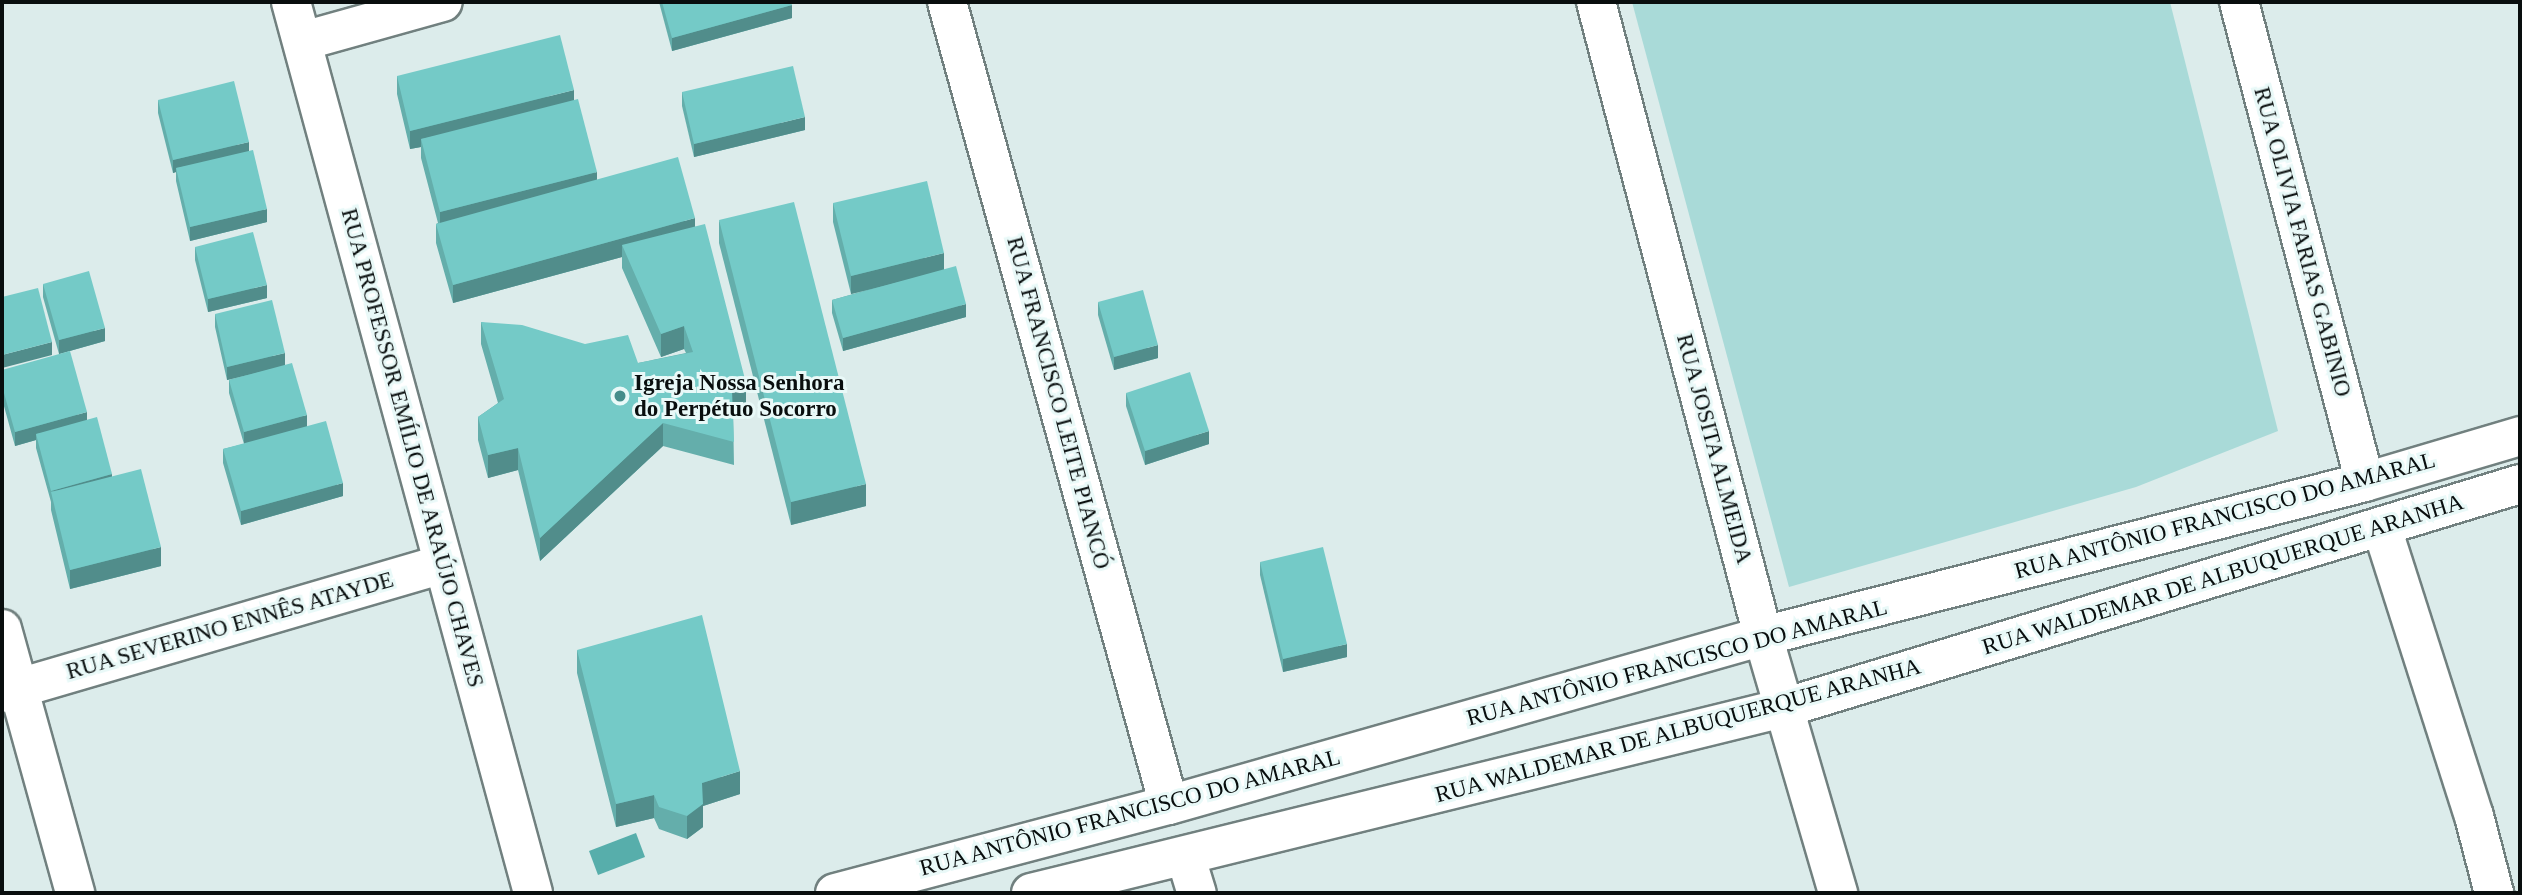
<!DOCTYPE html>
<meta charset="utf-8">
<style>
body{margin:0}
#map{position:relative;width:2522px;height:895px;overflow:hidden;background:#dceceb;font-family:"Times New Roman",serif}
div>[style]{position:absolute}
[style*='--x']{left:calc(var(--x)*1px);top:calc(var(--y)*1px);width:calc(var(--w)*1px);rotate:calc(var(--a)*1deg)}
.green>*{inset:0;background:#a9dad8}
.water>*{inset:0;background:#57aeab}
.roads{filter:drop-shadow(2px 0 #71807f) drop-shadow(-2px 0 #71807f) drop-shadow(0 2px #71807f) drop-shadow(0 -2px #71807f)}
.street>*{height:38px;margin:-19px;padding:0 19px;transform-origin:19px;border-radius:19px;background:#fff}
.secondary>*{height:38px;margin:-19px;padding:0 19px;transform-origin:19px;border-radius:19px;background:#fff}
.wall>*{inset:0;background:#64aeab}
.shaded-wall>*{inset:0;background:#518d8b}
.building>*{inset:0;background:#74cac7}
.dots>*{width:19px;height:19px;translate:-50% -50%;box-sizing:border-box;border:4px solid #e9f9f8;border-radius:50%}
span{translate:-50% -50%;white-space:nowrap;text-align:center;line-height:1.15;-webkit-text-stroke:6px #e9f9f8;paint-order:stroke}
.street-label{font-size:23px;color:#090e0e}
.poi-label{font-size:23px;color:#090e0e;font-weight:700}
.left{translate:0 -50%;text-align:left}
.frame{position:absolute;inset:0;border:4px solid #090e0e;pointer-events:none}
</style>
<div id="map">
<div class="green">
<i style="clip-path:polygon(1632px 2px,2170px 2px,2278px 431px,2136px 487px,1789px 587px)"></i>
</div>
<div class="water">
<i style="clip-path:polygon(636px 833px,645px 857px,598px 875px,589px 851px)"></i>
</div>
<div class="roads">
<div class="street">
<i style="--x:291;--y:2;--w:923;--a:74.8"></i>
<i style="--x:947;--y:2;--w:833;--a:74.55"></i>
<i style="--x:1596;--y:2;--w:656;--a:75.24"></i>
<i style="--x:1763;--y:636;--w:268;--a:73.7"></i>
<i style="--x:2239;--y:2;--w:496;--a:75.3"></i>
<i style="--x:303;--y:41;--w:145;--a:-15.6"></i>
<i style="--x:2382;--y:528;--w:302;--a:72.3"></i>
<i style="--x:2474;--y:816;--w:80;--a:75.4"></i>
<i style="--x:2;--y:629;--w:274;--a:74.5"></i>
<i style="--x:2;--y:693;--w:459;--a:-16.3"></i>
<i style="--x:1186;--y:858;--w:37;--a:73"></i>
</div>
<div class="secondary">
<i style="--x:835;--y:893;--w:345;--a:-14.8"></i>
<i style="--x:1169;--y:805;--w:618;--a:-15.88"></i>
<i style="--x:1763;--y:636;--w:621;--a:-14.35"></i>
<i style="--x:2365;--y:482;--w:162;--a:-16.5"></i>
<i style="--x:1031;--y:893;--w:779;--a:-13.82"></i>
<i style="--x:1787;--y:707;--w:766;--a:-16.92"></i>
</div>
</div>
<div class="wall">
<i style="clip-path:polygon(659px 2px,791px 2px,792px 18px,672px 51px)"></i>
<i style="clip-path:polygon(397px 76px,574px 100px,597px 180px,695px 226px,746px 406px,733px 412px,734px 465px,663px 446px,540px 561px,518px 470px,488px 478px,478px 440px,478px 417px,498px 403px,481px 344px,481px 322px,638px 363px,686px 353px,684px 349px,661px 357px,622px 268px,622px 257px,453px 303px,436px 243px,436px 224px,438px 223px,421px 158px,421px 147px,410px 149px,397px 94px)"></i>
<i style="clip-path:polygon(682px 92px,805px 130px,694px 157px,682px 106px)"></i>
<i style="clip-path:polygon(158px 100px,249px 151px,267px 222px,190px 241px,176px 181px,176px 172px,173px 173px,158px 113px)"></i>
<i style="clip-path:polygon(833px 203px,944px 269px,966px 317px,843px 351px,832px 313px,832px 300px,871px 289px,851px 294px,833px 222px)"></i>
<i style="clip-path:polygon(719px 220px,866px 506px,791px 525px,719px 243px)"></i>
<i style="clip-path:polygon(195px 247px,267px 298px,208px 312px,195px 260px)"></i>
<i style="clip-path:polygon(43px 284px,105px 341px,59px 354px,43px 297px)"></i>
<i style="clip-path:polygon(1098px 302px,1158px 358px,1114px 370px,1098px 315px)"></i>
<i style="clip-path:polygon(215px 314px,285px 365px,307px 427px,343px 496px,241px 525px,223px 463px,223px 449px,244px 444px,229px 393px,229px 380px,251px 374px,227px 380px,215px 327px)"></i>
<i style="clip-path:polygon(2px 370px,87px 420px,112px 477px,161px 566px,70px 589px,51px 510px,51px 502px,36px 448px,36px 440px,15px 446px,2px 399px)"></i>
<i style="clip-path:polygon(1126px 393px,1209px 444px,1145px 465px,1126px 406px)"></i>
<i style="clip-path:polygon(1260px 562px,1347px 657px,1283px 672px,1260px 575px)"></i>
<i style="clip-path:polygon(577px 650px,740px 794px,703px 806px,703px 827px,687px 839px,659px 829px,654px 818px,616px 827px,577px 673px)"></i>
</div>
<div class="shaded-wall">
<i style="clip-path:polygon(792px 5px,792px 18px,672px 51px,672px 38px)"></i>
<i style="clip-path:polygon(574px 90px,574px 108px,421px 139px,421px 147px,410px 149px,410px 131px)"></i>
<i style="clip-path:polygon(805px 117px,805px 130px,694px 157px,694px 144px)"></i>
<i style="clip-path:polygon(249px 142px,249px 155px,176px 168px,176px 172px,173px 173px,173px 160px)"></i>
<i style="clip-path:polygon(597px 172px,597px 191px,440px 230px,440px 212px)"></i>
<i style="clip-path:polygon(267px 209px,267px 222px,190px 241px,190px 227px)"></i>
<i style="clip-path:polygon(695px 218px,695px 237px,622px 245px,622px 257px,453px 303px,453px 285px)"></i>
<i style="clip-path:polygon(944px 253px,944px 271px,851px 294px,851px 276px)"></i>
<i style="clip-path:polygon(267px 285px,267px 298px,208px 312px,208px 299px)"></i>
<i style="clip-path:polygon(966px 304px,966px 317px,843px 351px,843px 338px)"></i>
<i style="clip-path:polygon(684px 326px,684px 349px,661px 357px,661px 334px)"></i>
<i style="clip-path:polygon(105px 328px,105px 341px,59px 354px,59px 340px)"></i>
<i style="clip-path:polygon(52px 342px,52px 355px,2px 368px,2px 355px)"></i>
<i style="clip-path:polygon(1158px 345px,1158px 358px,1114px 370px,1114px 357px)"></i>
<i style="clip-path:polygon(285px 353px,285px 366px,227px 380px,227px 367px)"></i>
<i style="clip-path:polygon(746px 383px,746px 406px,732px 412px,732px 390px)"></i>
<i style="clip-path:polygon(87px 412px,87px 425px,36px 434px,36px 440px,15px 446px,15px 432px)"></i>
<i style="clip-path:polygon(307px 415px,307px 429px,244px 446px,244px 432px)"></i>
<i style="clip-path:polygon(663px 423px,663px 446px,540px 561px,540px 538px)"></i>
<i style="clip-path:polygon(1209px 431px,1209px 444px,1145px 465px,1145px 451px)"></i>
<i style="clip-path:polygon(518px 448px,518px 470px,488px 478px,488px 455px)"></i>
<i style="clip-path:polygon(112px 474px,112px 487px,51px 491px)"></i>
<i style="clip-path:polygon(343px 483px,343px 496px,241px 525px,241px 511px)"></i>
<i style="clip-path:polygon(866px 484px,866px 506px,791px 525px,791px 502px)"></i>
<i style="clip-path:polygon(161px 547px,161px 566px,70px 589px,70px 570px)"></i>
<i style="clip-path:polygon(1347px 644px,1347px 657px,1283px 672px,1283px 659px)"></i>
<i style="clip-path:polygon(740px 771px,740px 794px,703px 806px,703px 827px,687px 839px,687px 816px,702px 783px)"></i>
<i style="clip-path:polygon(654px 795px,654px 818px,616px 827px,616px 804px)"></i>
</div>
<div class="building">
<i style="clip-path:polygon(662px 2px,791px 2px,792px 5px,672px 38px)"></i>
<i style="clip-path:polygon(560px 35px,574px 90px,410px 131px,397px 76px)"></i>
<i style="clip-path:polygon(793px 66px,805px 117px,694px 144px,682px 92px)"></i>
<i style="clip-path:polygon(234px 81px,249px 142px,173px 160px,158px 100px)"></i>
<i style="clip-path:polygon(578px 99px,597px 172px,440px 212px,421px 139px)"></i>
<i style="clip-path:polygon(253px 150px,267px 209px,190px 227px,176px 168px)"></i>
<i style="clip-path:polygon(678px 157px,695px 218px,453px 285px,436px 224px)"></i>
<i style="clip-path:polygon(927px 181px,944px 253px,851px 276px,833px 203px)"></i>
<i style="clip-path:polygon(794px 202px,866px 484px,791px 502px,719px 220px)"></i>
<i style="clip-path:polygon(705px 224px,746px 383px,732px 390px,734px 442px,663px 423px,540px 538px,518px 448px,488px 455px,478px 417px,504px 399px,481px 322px,522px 325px,585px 344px,628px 335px,638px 363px,693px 352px,684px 326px,661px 334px,622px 245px)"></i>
<i style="clip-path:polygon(253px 232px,267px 285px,208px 299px,195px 247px)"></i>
<i style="clip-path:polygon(956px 266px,966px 304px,843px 338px,832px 300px)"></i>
<i style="clip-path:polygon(89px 271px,105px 328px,59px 340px,43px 284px)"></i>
<i style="clip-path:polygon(38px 288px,52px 342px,2px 355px,2px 297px)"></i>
<i style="clip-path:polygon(1143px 290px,1158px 345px,1114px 357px,1098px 302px)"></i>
<i style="clip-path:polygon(272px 300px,285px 353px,227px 367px,215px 314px)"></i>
<i style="clip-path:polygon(70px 351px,87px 412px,15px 432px,2px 386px,2px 370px)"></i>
<i style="clip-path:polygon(292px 363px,307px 415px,244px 432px,229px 380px)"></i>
<i style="clip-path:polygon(1190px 372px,1209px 431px,1145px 451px,1126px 393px)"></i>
<i style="clip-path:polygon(97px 417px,112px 474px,51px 491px,36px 434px)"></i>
<i style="clip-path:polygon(326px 421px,343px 483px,241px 511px,223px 449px)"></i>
<i style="clip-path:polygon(141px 469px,161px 547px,70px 570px,51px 492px)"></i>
<i style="clip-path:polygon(1323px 547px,1347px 644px,1283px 659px,1260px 562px)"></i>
<i style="clip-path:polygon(702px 615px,740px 771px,702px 783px,703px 804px,687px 816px,659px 807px,654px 795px,616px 804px,577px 650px)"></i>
</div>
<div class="dots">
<i style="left:620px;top:396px;background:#458d8b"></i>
</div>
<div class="street-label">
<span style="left:2302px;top:242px;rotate:75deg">RUA OLIVIA FARIAS GABINIO</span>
<span style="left:1058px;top:403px;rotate:75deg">RUA FRANCISCO LEITE PIANCÓ</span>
<span style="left:412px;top:448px;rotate:75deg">RUA PROFESSOR EMÍLIO DE ARAÚJO CHAVES</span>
<span style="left:1714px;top:449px;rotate:75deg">RUA JOSITA ALMEIDA</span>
<span style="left:2225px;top:516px;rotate:-15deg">RUA ANTÔNIO FRANCISCO DO AMARAL</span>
<span style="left:2223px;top:575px;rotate:-17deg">RUA WALDEMAR DE ALBUQUERQUE ARANHA</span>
<span style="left:230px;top:626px;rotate:-16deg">RUA SEVERINO ENNÊS ATAYDE</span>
<span style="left:1677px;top:663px;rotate:-15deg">RUA ANTÔNIO FRANCISCO DO AMARAL</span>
<span style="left:1678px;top:731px;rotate:-15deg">RUA WALDEMAR DE ALBUQUERQUE ARANHA</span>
<span style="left:1130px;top:813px;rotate:-15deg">RUA ANTÔNIO FRANCISCO DO AMARAL</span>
</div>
<div class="poi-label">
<span class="left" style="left:634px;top:396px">Igreja Nossa Senhora<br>do Perpétuo Socorro</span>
</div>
<div class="frame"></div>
</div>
